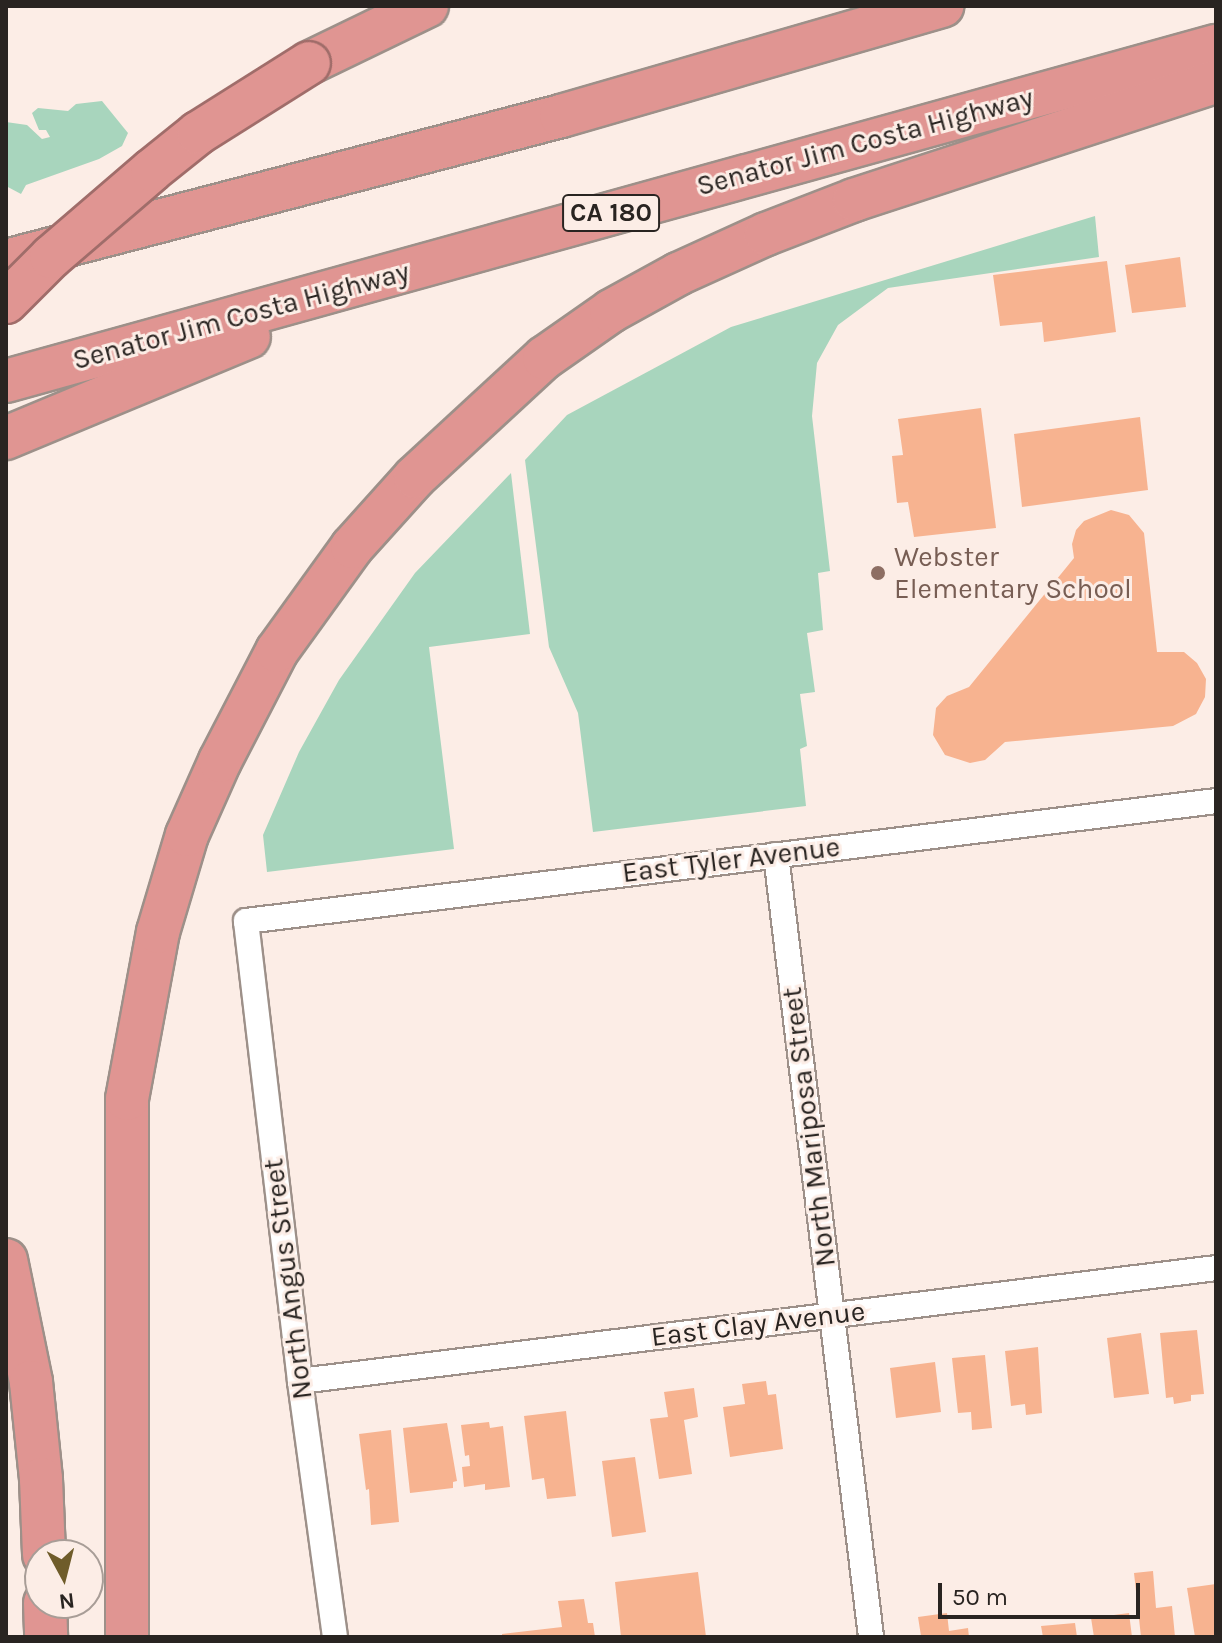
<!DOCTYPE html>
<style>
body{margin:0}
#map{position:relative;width:1222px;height:1643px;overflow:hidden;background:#fcede6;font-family:Karla,sans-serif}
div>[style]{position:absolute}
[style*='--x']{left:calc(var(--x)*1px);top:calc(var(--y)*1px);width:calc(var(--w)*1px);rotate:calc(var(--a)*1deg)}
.green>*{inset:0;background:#a8d5bd}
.building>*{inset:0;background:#f7b390}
.roads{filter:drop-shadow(2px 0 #9d9089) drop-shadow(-2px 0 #9d9089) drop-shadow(0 2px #9d9089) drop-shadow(0 -2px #9d9089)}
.minor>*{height:24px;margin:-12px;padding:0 12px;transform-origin:12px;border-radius:12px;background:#fff}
.motorway>*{height:42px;margin:-21px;padding:0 21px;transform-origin:21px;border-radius:21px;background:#e09592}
.bridges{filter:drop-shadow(2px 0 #a06d6a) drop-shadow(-2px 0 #a06d6a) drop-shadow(0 2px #a06d6a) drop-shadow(0 -2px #a06d6a)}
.motorway-bridge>*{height:42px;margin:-21px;padding:0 21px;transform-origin:21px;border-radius:21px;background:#e09592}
.dots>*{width:22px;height:22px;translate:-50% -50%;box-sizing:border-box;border:4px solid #fcede6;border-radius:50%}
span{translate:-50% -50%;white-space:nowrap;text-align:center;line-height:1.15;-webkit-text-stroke:6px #fcede6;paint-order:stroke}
.shield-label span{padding:2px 6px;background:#fcede6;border:2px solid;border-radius:6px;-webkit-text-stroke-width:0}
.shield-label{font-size:26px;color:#292421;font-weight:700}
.street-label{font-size:28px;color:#292421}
.education-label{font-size:28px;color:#785e54}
.left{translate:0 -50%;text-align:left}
.frame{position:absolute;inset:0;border:8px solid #292421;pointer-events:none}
.north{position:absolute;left:24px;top:1539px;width:80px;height:80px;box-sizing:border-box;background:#fcede6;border:2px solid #a89d97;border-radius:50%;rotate:173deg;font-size:22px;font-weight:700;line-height:32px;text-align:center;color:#292421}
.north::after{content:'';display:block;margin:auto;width:28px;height:36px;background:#6f5c2a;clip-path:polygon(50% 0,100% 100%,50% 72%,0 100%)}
.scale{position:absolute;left:938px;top:1583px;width:202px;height:36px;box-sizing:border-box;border:4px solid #292421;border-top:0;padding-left:10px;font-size:24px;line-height:28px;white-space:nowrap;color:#292421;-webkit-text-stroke:6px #fcede6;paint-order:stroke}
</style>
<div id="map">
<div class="green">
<i style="clip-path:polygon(102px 101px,128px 133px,122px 146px,99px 159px,26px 185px,21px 194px,6px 186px,6px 122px,27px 125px,42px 139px,50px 137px,46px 130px,39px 130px,32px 113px,38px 108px,68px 111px,76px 104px)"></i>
<i style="clip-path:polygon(1095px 216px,1099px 257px,888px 288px,838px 325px,817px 363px,812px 416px,830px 571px,818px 573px,823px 630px,807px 633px,815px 692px,800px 694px,807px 746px,800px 749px,806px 806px,593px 832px,578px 713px,549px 647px,525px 460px,567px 415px,731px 327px)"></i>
<i style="clip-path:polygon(511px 473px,530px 634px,429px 647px,454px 849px,267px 872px,263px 835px,299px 752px,339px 680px,415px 573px)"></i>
</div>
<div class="building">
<i style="clip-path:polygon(1180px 257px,1186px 307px,1132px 313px,1125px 265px)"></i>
<i style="clip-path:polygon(1107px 261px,1116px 332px,1044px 342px,1042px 322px,1000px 326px,993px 275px)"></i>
<i style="clip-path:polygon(981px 408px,996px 528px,914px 537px,908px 502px,897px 503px,892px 456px,903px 455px,898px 419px)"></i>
<i style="clip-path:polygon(1140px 417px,1148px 490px,1022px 507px,1014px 434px)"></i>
<i style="clip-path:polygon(1111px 510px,1129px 515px,1144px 533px,1157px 652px,1184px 652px,1197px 663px,1206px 679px,1205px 697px,1196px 714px,1173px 726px,1005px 742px,985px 760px,970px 763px,945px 755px,933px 735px,936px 708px,947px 696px,969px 687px,1074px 558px,1072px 544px,1076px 530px,1084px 521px)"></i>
<i style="clip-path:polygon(1197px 1330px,1204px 1394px,1191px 1395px,1191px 1401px,1174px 1404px,1173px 1397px,1166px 1398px,1160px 1333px)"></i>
<i style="clip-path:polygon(1141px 1333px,1149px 1394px,1114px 1398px,1107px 1338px)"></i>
<i style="clip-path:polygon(1038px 1347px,1042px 1413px,1026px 1415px,1025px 1404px,1011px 1406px,1005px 1351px)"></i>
<i style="clip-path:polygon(985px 1355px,992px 1428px,972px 1430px,971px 1412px,958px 1413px,952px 1358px)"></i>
<i style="clip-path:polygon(935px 1362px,941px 1412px,896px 1418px,890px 1368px)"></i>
<i style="clip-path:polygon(766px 1381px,768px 1395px,776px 1394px,783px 1449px,730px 1457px,723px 1407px,745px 1404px,742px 1384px)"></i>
<i style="clip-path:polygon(694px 1388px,698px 1417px,684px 1420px,692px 1474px,659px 1479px,650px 1419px,668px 1417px,664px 1392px)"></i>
<i style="clip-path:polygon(566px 1411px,576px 1496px,547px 1499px,544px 1478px,532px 1480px,524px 1416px)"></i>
<i style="clip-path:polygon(489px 1422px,490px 1428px,503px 1426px,510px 1487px,485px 1490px,485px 1484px,464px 1487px,462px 1467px,470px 1466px,469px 1455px,465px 1456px,461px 1425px)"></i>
<i style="clip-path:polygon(447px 1423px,457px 1481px,453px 1482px,453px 1488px,410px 1493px,403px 1428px)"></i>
<i style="clip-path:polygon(391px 1430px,399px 1522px,371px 1525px,369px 1489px,366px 1490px,359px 1434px)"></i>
<i style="clip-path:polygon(635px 1457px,646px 1532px,612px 1537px,602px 1461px)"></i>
<i style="clip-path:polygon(1153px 1571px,1156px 1608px,1172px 1606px,1175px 1637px,1141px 1637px,1134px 1573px)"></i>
<i style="clip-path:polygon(698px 1572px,706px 1637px,621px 1637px,615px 1582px)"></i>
<i style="clip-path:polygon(1216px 1584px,1216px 1637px,1195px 1637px,1187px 1588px)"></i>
<i style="clip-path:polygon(584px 1599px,588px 1623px,593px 1623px,595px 1637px,502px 1637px,502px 1634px,562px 1627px,558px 1601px)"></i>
<i style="clip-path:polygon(947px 1613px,949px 1631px,968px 1628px,969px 1637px,921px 1636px,918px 1617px)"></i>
<i style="clip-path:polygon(1129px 1613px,1132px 1637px,1094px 1637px,1091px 1618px)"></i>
<i style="clip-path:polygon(1075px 1623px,1077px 1637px,1043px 1637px,1041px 1626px)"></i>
</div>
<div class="roads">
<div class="minor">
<i style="--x:776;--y:855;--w:788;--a:83.07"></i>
<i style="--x:300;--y:1381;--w:923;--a:-7.03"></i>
<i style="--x:335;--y:1637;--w:258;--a:-97.8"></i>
<i style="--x:300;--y:1381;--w:463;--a:-96.7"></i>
<i style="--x:246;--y:921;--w:977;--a:-7.05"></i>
</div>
<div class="motorway">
<i style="--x:309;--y:63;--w:131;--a:-25.8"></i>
<i style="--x:6;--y:261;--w:574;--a:-14.64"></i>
<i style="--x:561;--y:116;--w:397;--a:-16.1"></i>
<i style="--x:6;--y:381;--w:1256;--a:-15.48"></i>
<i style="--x:6;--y:438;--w:263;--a:-22.6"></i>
<i style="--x:6;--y:1260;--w:125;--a:78.4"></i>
<i style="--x:31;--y:1382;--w:98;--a:84.1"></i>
<i style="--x:41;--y:1479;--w:76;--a:87.7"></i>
<i style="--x:45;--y:1603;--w:34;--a:88"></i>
<i style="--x:127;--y:1637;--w:538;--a:-90"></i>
<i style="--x:127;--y:1099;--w:170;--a:-79.5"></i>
<i style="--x:158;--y:932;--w:101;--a:-73.4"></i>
<i style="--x:187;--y:835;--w:81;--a:-66"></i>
<i style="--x:220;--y:761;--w:124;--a:-62.6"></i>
<i style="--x:277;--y:651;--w:128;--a:-54.2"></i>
<i style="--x:352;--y:547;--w:94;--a:-48"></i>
<i style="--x:415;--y:477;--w:176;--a:-42.7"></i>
<i style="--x:544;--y:358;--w:82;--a:-35"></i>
<i style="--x:611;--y:311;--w:77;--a:-28.9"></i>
<i style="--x:678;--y:274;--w:97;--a:-24.4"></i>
<i style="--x:766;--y:234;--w:94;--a:-21.1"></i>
<i style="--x:854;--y:200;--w:381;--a:-18.1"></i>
</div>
</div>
<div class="bridges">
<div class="motorway-bridge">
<i style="--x:6;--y:302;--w:64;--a:-45"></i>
<i style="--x:51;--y:257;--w:133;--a:-40.7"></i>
<i style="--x:152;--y:170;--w:59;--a:-38.8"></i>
<i style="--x:198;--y:133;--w:131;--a:-32.2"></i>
</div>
</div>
<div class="dots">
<i style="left:878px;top:573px;background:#8d6e63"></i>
</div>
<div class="shield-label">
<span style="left:611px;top:213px">CA 180</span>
</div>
<div class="street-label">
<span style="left:865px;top:142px;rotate:-15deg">Senator Jim Costa Highway</span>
<span style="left:241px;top:316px;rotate:-15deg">Senator Jim Costa Highway</span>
<span style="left:731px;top:860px;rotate:-7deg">East Tyler Avenue</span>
<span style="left:809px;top:1127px;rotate:-97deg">North Mariposa Street</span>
<span style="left:288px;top:1279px;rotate:-97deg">North Angus Street</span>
<span style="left:758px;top:1324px;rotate:-7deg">East Clay Avenue</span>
</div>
<div class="education-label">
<span class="left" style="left:894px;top:573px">Webster<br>Elementary School</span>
</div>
<div class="frame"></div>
<div class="north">N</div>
<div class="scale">50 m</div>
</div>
